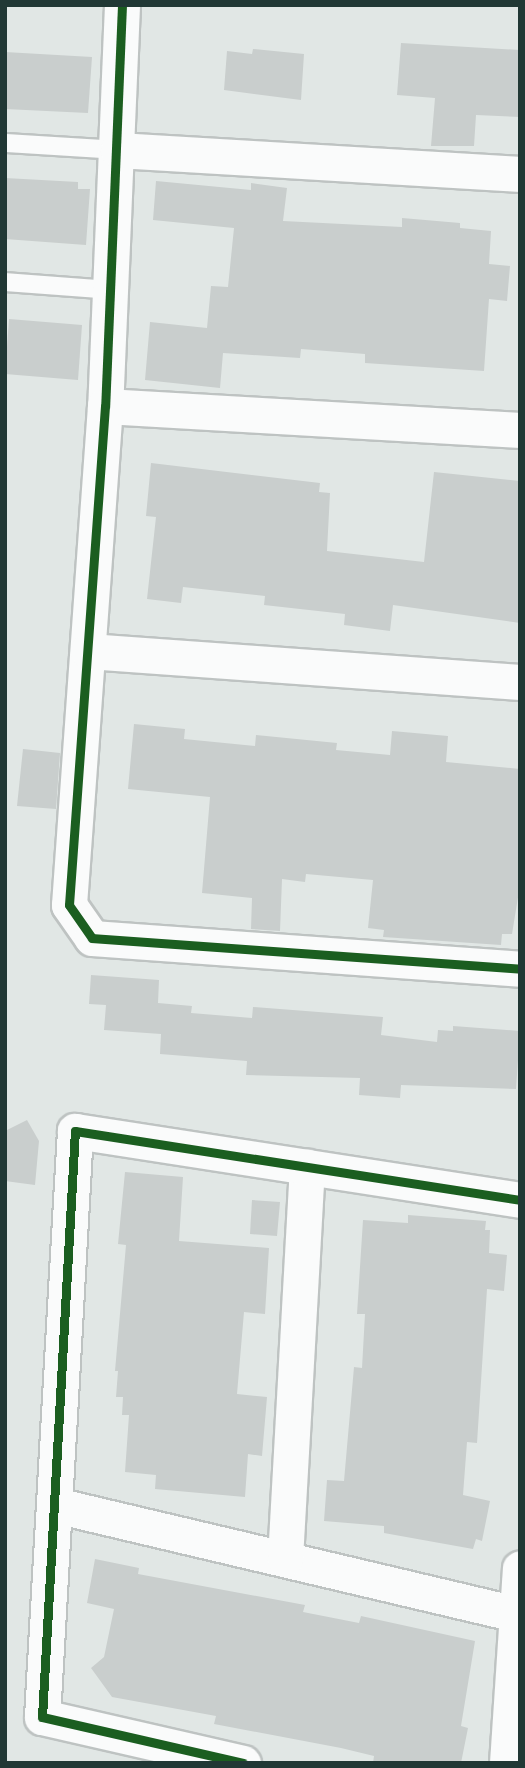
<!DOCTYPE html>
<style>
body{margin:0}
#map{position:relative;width:525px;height:1768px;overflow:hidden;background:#e1e7e5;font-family:"IBM Plex Sans",sans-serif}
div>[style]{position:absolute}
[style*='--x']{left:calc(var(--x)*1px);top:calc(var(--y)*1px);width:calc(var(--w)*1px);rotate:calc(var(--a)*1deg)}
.building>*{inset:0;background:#c9cecd}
.roads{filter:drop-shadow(2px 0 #bec3c2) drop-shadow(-2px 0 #bec3c2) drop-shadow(0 2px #bec3c2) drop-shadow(0 -2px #bec3c2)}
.lane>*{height:18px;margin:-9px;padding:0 9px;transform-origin:9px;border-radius:9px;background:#fafbfb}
.street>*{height:35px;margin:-17.5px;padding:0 17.5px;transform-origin:17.5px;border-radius:17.5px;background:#fafbfb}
.cycleway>*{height:9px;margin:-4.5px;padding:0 4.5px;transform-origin:4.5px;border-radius:4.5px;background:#1b5e20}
span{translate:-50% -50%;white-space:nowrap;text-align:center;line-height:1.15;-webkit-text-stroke:5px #eff6f4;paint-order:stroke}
.frame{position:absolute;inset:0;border:7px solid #213835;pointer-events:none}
</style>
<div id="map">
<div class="building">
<i style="clip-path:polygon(401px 43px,520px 50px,520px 117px,476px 115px,474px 146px,431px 146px,435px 98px,397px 95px)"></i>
<i style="clip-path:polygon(253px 49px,304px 54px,301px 100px,224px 90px,227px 51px,252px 54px)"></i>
<i style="clip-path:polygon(5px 52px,92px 57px,88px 113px,5px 109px)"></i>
<i style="clip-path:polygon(5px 178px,78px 182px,78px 189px,90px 189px,86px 245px,5px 239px)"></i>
<i style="clip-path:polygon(156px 181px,251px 190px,251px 183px,287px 188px,283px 221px,402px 227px,402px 218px,460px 223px,460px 228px,491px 231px,489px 264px,510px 266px,507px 301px,489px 299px,484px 371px,365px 363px,365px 354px,301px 349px,300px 358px,223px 353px,220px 388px,145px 380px,150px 322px,207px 328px,211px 286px,228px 287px,234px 228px,153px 220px)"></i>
<i style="clip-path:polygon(9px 319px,82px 325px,78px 380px,5px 374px)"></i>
<i style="clip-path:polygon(151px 463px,320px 483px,319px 492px,330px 493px,327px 551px,424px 562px,434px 472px,520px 481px,520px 623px,393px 605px,390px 631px,344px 625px,345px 614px,264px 605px,265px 596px,183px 587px,181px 603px,147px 599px,156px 517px,146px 516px)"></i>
<i style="clip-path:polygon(134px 724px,185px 729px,184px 739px,255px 746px,256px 735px,337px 743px,336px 750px,390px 755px,392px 731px,448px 736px,446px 762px,520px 769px,520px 885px,512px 934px,502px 934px,501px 945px,383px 937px,384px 930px,368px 928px,373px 880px,306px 874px,305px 882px,282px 879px,280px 931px,251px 929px,252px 898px,202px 893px,210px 797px,128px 789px)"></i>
<i style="clip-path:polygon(23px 749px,60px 753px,56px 809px,17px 806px)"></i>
<i style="clip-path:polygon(91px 975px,159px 980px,158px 1003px,192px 1006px,191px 1013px,252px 1018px,253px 1007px,383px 1017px,381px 1035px,437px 1042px,438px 1030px,453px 1031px,453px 1026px,520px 1031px,516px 1089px,401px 1085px,400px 1098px,359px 1095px,360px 1078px,246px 1075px,247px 1061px,160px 1054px,161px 1034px,104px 1030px,106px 1005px,89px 1004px)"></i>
<i style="clip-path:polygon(27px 1120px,39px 1141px,35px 1185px,5px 1181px,5px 1131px)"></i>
<i style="clip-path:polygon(125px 1172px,183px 1177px,179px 1241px,269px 1248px,265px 1314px,244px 1312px,237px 1394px,267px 1397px,262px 1456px,248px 1454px,245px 1497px,155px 1489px,156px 1475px,125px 1472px,129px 1415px,122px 1415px,123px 1397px,116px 1397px,118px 1371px,115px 1371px,126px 1245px,118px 1244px)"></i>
<i style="clip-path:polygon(252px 1200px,280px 1202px,277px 1236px,250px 1234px)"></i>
<i style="clip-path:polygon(408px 1215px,486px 1221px,485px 1230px,490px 1230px,489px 1253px,507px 1255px,504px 1291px,487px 1289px,477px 1443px,467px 1442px,463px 1495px,490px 1501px,482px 1541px,476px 1539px,473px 1549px,384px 1533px,384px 1526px,324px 1521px,327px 1480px,344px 1481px,354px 1367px,362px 1368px,365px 1314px,357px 1314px,363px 1220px,408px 1223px)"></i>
<i style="clip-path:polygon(95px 1559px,139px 1568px,138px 1574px,305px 1605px,303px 1612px,359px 1623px,361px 1616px,475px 1641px,461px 1726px,468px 1728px,461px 1763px,373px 1763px,374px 1756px,341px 1748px,214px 1724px,216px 1716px,112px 1697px,91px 1668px,104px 1657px,114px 1609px,87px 1603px)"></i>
</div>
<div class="roads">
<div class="lane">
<i style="--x:5;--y:143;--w:113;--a:3.5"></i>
<i style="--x:5;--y:282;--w:106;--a:4.3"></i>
</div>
<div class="street">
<i style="--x:122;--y:5;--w:401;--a:92.4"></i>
<i style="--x:105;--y:406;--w:500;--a:94.13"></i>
<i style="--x:69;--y:905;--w:40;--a:55.1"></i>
<i style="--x:92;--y:938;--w:429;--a:4.1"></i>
<i style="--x:118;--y:150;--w:403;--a:3.4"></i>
<i style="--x:105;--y:406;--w:416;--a:3.3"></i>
<i style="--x:88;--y:651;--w:433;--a:4.1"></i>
<i style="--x:55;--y:1505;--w:478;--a:13.3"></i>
<i style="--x:285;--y:1559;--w:393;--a:-86.8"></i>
<i style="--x:243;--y:1763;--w:206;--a:-167.1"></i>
<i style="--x:42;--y:1717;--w:587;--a:-86.78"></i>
<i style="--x:75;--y:1131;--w:450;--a:8.8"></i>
<i style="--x:507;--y:1763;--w:195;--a:-86.2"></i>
</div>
</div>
<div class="cycleway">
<i style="--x:122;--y:5;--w:401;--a:92.4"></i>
<i style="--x:105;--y:406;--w:500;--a:94.13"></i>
<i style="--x:69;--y:905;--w:40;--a:55.1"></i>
<i style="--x:92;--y:938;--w:429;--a:4.1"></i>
<i style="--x:243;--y:1763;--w:206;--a:-167.1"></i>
<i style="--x:42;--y:1717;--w:587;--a:-86.78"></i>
<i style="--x:75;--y:1131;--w:450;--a:8.8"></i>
</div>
<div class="frame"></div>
</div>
